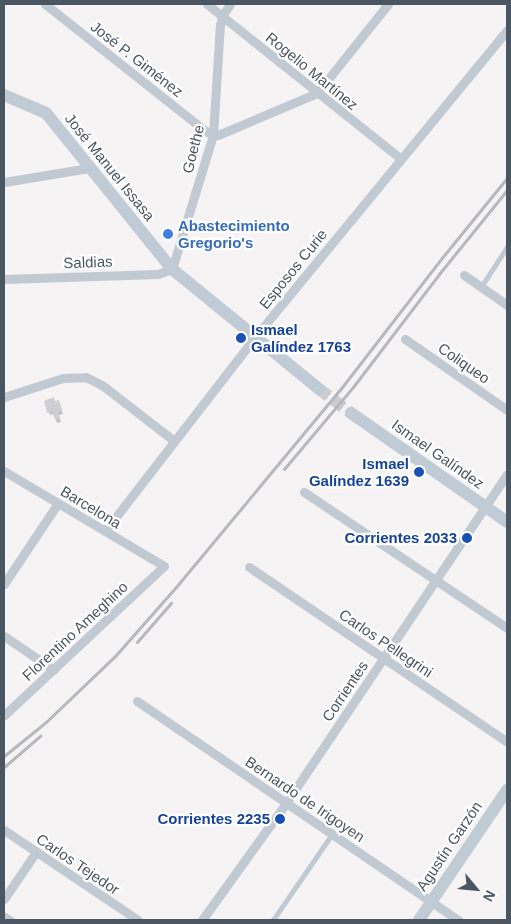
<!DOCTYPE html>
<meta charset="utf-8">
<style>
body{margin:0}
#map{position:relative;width:511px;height:924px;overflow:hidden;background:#f5f3f3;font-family:Helvetica,sans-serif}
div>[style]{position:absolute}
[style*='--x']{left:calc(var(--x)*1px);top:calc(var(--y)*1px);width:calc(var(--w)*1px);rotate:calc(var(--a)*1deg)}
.shadow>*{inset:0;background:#0003}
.building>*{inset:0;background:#cdcfd5}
.secondary-tunnel>*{height:12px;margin-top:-6px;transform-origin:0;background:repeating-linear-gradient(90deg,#caccce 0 12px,transparent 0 18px)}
.lane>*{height:4.5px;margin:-2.25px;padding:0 2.25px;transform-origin:2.25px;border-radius:2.25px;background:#c1cad2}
.street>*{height:9px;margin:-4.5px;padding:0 4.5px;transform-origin:4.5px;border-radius:4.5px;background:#c1cad2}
.secondary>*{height:12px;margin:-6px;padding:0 6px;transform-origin:6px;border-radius:6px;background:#c1cbd6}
.rail>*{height:3px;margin:-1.5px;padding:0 1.5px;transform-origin:1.5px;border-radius:1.5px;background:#b5b8bd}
.dots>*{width:14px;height:14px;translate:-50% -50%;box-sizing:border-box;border:2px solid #fff;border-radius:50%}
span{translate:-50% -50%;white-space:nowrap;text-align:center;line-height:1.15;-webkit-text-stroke:4.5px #fff;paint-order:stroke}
.street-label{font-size:15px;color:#4a5661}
.shop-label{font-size:15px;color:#366cbe;font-weight:700}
.left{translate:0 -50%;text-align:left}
.transit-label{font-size:15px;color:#164399;font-weight:700}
.right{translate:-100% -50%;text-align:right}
.frame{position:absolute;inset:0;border:5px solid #4a5661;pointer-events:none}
.north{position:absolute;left:451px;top:864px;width:50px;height:50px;-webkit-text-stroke:4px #fff;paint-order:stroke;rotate:118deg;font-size:14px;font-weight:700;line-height:20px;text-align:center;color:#4a5661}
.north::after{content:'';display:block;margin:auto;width:18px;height:22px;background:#4a5661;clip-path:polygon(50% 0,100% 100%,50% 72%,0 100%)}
</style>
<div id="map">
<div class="shadow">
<i style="clip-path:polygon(55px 402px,60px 404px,63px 414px,59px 415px,61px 422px,57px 423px,54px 414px,50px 415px,49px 412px)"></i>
</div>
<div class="building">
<i style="clip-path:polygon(54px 397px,55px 401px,59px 400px,62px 411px,58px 412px,60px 419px,55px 420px,52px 411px,47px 413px,44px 401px)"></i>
</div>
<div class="secondary-tunnel">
<i style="--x:319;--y:389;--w:40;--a:37"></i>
</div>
<div class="lane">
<i style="--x:481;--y:287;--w:48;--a:-57"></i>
<i style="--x:4;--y:914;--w:11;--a:34"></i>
<i style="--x:273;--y:920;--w:104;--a:-55.5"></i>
</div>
<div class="street">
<i style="--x:45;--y:4;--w:203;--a:38.4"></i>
<i style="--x:204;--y:130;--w:10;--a:29"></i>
<i style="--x:213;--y:135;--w:5;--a:0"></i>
<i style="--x:218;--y:135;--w:108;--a:-23"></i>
<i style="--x:317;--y:93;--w:114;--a:-51.4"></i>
<i style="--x:207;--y:4;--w:248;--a:38.6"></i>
<i style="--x:4;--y:182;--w:86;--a:-9.4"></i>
<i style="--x:464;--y:275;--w:52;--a:34.9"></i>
<i style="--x:4;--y:279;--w:154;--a:-1.9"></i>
<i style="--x:158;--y:274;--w:15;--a:-20"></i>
<i style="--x:172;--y:269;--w:140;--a:-73"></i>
<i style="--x:213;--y:135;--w:110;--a:-86.4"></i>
<i style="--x:220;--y:25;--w:9;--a:-77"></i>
<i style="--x:222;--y:16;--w:14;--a:-56"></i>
<i style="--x:405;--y:339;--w:124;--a:34.8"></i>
<i style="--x:4;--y:397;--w:62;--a:-17.9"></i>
<i style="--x:63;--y:378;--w:23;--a:-2"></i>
<i style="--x:86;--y:377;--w:18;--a:27"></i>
<i style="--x:102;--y:385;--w:90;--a:37.8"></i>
<i style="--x:4;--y:471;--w:186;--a:30.7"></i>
<i style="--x:164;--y:566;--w:219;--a:137"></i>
<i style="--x:304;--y:492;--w:244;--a:33.8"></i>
<i style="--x:105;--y:531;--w:245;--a:-52.3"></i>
<i style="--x:255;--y:337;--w:397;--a:-50.6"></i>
<i style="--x:249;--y:567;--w:312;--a:34.1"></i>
<i style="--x:4;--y:584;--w:97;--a:-56.3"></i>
<i style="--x:4;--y:636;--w:60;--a:34.2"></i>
<i style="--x:137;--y:701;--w:389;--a:34.3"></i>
<i style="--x:4;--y:830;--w:161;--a:33.9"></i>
<i style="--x:4;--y:899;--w:57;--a:-55.8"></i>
<i style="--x:202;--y:920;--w:144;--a:-54.3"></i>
<i style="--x:286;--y:803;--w:396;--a:-56.1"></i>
</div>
<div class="secondary">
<i style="--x:4;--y:95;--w:46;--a:23.2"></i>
<i style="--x:46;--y:113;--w:201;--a:51.1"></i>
<i style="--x:172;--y:269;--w:190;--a:39.2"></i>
<i style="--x:351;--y:413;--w:190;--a:34.9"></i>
<i style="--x:419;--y:920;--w:157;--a:-55.9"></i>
</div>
<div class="rail">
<i style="--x:284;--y:469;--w:107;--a:-49.9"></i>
<i style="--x:353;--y:387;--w:142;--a:-52.7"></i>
<i style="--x:439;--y:274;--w:108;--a:-51"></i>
<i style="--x:137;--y:642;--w:52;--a:-48.9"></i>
<i style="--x:4;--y:756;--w:55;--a:-39.1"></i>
<i style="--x:47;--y:721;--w:95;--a:-43.7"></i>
<i style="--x:116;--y:655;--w:91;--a:-48.6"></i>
<i style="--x:176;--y:587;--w:255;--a:-50.3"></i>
<i style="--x:339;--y:391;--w:173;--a:-52.3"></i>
<i style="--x:445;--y:254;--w:98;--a:-50.8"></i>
<i style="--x:4;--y:767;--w:48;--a:-40.7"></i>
</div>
<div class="dots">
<i style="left:168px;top:234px;background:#3f7fe0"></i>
<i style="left:241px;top:338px;background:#1a4fb4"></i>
<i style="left:419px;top:472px;background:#1a4fb4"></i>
<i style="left:467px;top:538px;background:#1a4fb4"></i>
<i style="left:280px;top:819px;background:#1a4fb4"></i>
</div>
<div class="street-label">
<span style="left:137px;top:59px;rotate:38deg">José P. Giménez</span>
<span style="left:312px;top:71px;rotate:39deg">Rogelio Martínez</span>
<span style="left:193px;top:149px;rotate:-76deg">Goethe</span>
<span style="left:110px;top:167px;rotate:51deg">José Manuel Issasa</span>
<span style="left:88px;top:262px;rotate:-2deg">Saldias</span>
<span style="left:293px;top:269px;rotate:-51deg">Esposos Curie</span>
<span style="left:464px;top:363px;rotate:35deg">Coliqueo</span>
<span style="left:438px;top:454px;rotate:35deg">Ismael Galíndez</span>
<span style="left:91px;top:507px;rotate:31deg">Barcelona</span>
<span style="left:75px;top:631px;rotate:-43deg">Florentino Ameghino</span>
<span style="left:386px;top:643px;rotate:34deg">Carlos Pellegrini</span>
<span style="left:345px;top:691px;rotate:-56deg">Corrientes</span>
<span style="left:305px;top:799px;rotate:34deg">Bernardo de Irigoyen</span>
<span style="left:449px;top:846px;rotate:-56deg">Agustín Garzón</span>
<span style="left:78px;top:864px;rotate:34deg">Carlos Tejedor</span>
</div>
<div class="shop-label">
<span class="left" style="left:178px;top:234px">Abastecimiento<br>Gregorio's</span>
</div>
<div class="transit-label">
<span class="left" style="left:251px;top:338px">Ismael<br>Galíndez 1763</span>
<span class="right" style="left:409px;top:472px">Ismael<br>Galíndez 1639</span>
<span class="right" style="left:457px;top:538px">Corrientes 2033</span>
<span class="right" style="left:270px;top:819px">Corrientes 2235</span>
</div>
<div class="frame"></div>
<div class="north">N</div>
</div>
